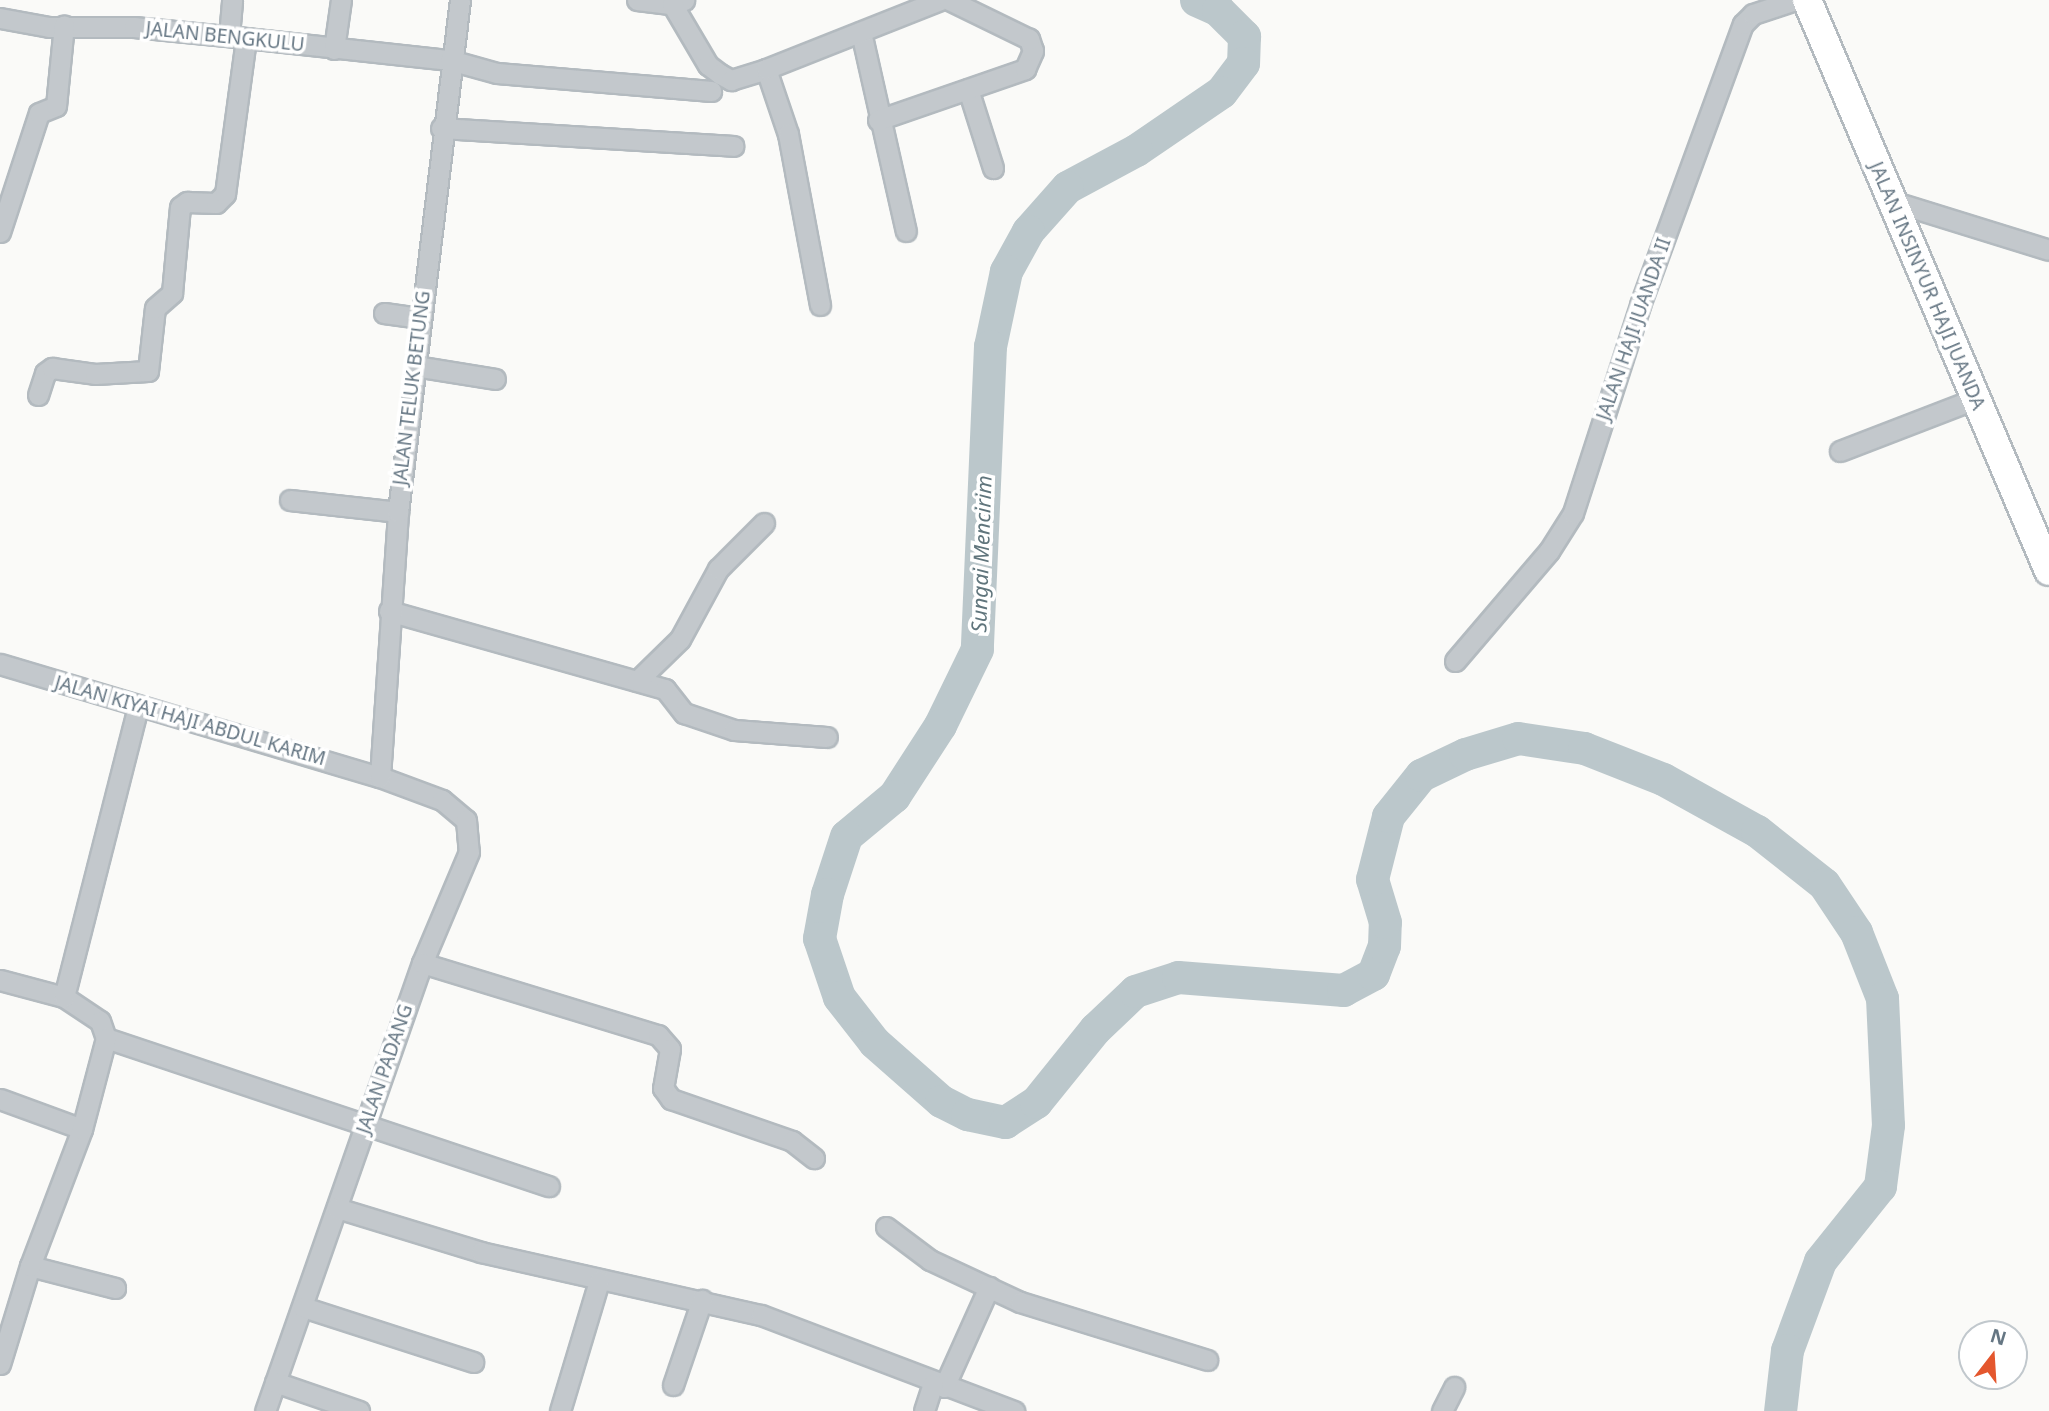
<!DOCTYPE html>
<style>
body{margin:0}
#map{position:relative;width:2049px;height:1411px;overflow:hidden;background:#fafaf8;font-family:"Noto Sans",sans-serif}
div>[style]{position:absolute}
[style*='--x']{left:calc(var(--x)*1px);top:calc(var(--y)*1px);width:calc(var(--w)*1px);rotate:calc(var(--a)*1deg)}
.river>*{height:33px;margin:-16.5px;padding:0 16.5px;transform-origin:16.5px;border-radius:16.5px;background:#bbc7cb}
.roads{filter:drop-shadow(2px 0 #b3babf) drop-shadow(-2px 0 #b3babf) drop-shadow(0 2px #b3babf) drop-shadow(0 -2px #b3babf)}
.street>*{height:19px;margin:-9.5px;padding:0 9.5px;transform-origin:9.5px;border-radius:9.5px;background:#c3c8cc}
.secondary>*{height:28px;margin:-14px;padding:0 14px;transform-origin:14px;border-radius:14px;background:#fff}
span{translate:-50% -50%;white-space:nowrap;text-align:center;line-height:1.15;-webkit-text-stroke:7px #fff;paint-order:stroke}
.street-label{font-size:19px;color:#657683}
.water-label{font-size:21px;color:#60757c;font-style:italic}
.north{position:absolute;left:1958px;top:1320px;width:70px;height:70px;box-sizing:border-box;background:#fff;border:2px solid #c1c8cd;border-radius:50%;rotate:17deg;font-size:19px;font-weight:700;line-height:28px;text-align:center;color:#657683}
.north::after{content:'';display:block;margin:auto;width:24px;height:32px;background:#e4572e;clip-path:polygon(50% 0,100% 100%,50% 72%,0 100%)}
</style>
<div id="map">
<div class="river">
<i style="--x:1196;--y:0;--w:24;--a:24"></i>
<i style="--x:1218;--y:10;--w:37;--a:45"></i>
<i style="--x:1244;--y:36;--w:27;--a:92"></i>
<i style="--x:1243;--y:63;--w:36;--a:127"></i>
<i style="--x:1221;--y:92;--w:103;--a:145.7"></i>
<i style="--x:1136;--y:150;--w:78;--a:151.8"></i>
<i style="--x:1067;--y:187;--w:59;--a:131.6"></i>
<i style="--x:1028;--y:231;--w:46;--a:118.8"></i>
<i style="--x:1006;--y:271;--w:77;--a:102"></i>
<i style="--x:990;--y:346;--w:303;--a:92.5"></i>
<i style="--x:977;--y:649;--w:85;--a:116"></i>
<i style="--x:940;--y:725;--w:85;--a:122.9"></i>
<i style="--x:894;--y:796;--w:62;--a:140.2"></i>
<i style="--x:846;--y:836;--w:61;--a:108.1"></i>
<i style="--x:827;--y:894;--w:45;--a:100.3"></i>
<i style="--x:819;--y:938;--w:62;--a:71.3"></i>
<i style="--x:839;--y:997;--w:57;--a:52.1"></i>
<i style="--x:874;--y:1042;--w:89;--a:41.4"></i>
<i style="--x:941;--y:1101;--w:29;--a:27"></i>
<i style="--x:967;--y:1114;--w:39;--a:12"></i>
<i style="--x:1005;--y:1122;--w:37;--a:-33"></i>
<i style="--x:1036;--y:1102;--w:94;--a:-51.1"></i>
<i style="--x:1095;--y:1029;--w:55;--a:-43.5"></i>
<i style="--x:1135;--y:991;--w:45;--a:-18"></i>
<i style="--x:1178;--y:977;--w:166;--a:4.5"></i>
<i style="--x:1343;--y:990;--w:34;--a:-28"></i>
<i style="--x:1373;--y:974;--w:30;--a:-69"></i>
<i style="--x:1384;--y:946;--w:24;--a:-88"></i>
<i style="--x:1385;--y:922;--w:45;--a:-106.8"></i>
<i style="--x:1372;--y:879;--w:65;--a:-75.7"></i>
<i style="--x:1388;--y:816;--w:53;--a:-51.2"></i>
<i style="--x:1421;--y:775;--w:49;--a:-25.5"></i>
<i style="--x:1465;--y:754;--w:55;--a:-16.8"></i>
<i style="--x:1518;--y:738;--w:67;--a:8.6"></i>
<i style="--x:1584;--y:748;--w:85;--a:21.4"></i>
<i style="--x:1663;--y:779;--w:107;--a:29"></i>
<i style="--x:1757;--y:831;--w:85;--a:38.3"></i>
<i style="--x:1824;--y:884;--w:58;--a:56.3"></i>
<i style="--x:1856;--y:932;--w:71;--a:68.5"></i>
<i style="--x:1882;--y:998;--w:127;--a:87.3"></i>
<i style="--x:1888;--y:1125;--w:62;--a:97.5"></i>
<i style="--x:1880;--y:1186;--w:96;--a:128.7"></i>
<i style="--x:1820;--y:1261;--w:95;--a:110.3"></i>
<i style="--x:1787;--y:1350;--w:61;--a:96.5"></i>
</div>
<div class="roads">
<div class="street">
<i style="--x:637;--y:0;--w:35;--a:7"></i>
<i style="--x:672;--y:4;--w:13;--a:-18"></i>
<i style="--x:672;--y:4;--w:71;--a:59.5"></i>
<i style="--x:708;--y:65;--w:15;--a:37"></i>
<i style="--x:720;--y:74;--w:13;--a:29"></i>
<i style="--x:731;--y:80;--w:37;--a:-17"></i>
<i style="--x:766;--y:69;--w:69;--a:71.3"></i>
<i style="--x:788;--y:134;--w:174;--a:79.4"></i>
<i style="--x:0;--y:18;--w:50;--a:10.4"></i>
<i style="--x:49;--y:27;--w:85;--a:0"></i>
<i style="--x:134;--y:27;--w:113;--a:5.6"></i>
<i style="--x:246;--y:38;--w:205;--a:6.2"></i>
<i style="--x:450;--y:60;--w:49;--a:15.5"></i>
<i style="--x:497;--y:73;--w:215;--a:4.8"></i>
<i style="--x:861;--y:32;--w:204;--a:77.3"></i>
<i style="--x:229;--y:36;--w:36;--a:-85"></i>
<i style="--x:334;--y:49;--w:49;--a:-81.9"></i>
<i style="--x:766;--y:69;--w:187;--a:-21.6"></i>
<i style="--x:968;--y:89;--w:83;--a:72.4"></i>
<i style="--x:878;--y:120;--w:156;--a:-19.1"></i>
<i style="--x:1025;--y:69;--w:20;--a:-66"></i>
<i style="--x:1033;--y:51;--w:13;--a:-108"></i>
<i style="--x:1029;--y:39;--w:89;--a:-154"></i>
<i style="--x:441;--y:128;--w:293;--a:3.5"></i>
<i style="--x:1891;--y:201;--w:165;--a:17.2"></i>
<i style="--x:0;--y:232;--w:125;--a:-71.9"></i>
<i style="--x:39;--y:113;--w:18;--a:-22"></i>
<i style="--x:56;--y:106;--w:81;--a:-84.4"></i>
<i style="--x:384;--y:313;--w:37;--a:8"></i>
<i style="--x:415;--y:366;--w:81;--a:9.2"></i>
<i style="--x:38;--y:395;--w:23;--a:-72"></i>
<i style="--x:45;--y:373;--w:9;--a:-36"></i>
<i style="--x:52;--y:368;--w:43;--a:7.9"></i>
<i style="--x:95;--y:374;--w:53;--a:-3.2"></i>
<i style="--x:148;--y:371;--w:63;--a:-83.7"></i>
<i style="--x:155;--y:308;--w:23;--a:-41"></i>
<i style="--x:172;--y:293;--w:86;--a:-84.7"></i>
<i style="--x:180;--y:207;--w:9;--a:-36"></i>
<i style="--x:187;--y:202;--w:29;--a:2"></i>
<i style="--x:216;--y:203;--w:13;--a:-45"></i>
<i style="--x:225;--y:194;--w:157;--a:-82.3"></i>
<i style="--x:1840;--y:451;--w:145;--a:-21.1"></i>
<i style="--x:290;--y:500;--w:109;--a:6.3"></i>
<i style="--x:389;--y:611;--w:287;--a:15.8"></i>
<i style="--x:665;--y:689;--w:31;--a:52"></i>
<i style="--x:684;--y:713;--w:53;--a:18.8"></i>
<i style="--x:734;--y:730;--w:93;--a:4.3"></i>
<i style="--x:1455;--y:661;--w:145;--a:-49.5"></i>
<i style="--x:1549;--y:551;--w:45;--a:-57.7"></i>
<i style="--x:1573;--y:513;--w:219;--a:-72.1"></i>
<i style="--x:1640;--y:305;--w:299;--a:-69.9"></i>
<i style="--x:1743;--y:24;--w:14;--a:-45"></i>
<i style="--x:1753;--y:14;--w:44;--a:-18.4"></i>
<i style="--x:0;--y:664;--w:396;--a:16.6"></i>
<i style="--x:380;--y:777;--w:66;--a:20.4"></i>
<i style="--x:442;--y:800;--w:31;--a:40"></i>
<i style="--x:466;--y:820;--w:32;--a:85"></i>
<i style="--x:469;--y:852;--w:121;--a:112.9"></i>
<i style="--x:422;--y:963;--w:475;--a:109.3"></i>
<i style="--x:637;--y:681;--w:60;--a:-44.3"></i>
<i style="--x:680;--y:639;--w:80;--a:-61.5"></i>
<i style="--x:718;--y:569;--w:65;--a:-45"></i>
<i style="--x:380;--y:777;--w:266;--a:-86.1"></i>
<i style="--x:398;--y:512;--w:516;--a:-83.1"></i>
<i style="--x:422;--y:963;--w:247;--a:17"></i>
<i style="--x:658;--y:1035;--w:18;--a:49"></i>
<i style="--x:670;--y:1049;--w:40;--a:100"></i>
<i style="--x:663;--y:1088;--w:14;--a:54"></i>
<i style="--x:671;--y:1099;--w:128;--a:19.1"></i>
<i style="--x:792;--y:1141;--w:28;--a:38"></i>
<i style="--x:0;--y:980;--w:66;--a:14.9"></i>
<i style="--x:64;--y:997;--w:43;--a:33.7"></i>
<i style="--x:100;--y:1021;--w:18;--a:71"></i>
<i style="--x:106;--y:1038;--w:467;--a:18.5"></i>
<i style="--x:64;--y:997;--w:299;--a:-75.7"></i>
<i style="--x:0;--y:1099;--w:87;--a:20.1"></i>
<i style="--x:337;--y:1208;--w:151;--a:17"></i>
<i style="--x:481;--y:1252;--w:287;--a:12.7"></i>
<i style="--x:761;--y:1315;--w:271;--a:20.8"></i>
<i style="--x:886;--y:1227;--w:55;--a:36.9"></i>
<i style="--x:930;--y:1260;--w:99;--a:25"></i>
<i style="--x:1020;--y:1302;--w:196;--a:17.2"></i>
<i style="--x:30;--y:1266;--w:88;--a:14.5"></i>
<i style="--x:303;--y:1307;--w:179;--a:17.9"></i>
<i style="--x:0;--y:1364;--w:102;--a:-73"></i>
<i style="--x:30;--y:1266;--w:147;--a:-69.2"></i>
<i style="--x:82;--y:1129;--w:94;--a:-75.2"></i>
<i style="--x:275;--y:1382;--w:89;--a:19"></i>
<i style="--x:673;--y:1385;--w:90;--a:-71.2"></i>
<i style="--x:944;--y:1387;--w:110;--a:-65.8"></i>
<i style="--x:560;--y:1411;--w:136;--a:-73.3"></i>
<i style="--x:924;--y:1411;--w:28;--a:-72"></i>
<i style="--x:1442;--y:1411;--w:27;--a:-63"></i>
</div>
<div class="secondary">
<i style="--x:1807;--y:0;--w:620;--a:67.03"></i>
</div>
</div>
<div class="street-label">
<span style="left:225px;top:37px;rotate:6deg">JALAN BENGKULU</span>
<span style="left:1927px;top:286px;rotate:67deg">JALAN INSINYUR HAJI JUANDA</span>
<span style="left:1634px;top:329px;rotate:-71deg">JALAN HAJI JUANDA II</span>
<span style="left:412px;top:388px;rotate:-83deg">JALAN TELUK BETUNG</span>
<span style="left:190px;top:721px;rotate:16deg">JALAN KIYAI HAJI ABDUL KARIM</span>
<span style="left:385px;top:1069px;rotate:-71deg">JALAN PADANG</span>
</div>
<div class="water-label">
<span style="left:981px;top:554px;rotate:-88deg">Sungai Mencirim</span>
</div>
<div class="north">N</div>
</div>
